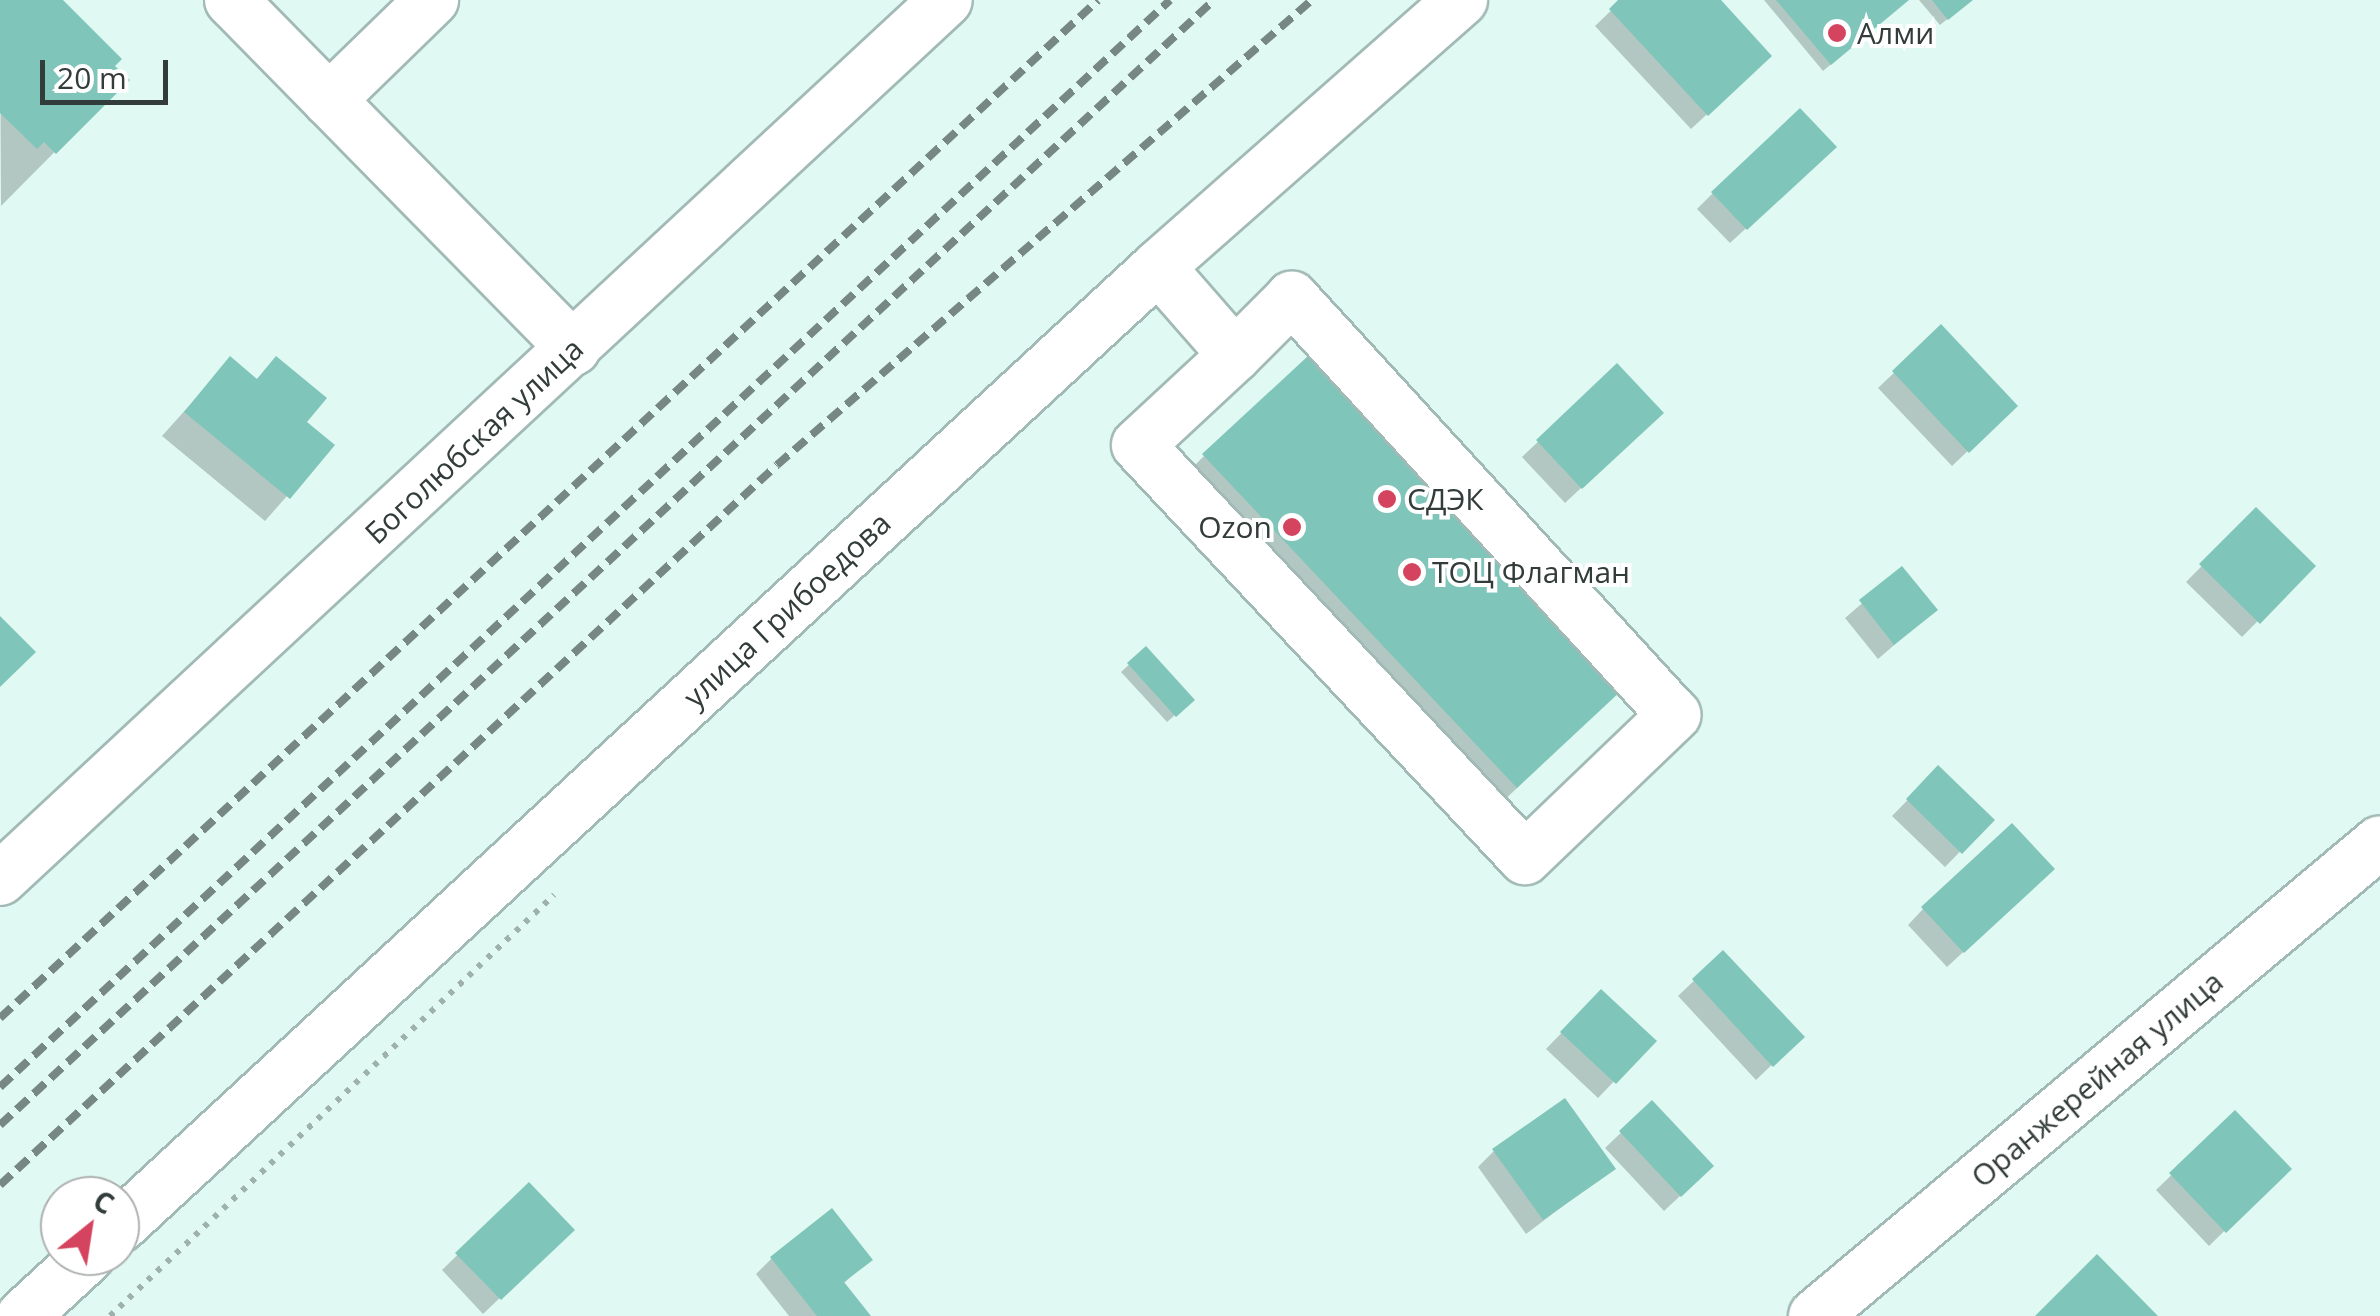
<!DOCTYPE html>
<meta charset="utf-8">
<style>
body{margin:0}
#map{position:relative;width:2380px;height:1316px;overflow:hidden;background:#e0f9f3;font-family:"Open Sans",sans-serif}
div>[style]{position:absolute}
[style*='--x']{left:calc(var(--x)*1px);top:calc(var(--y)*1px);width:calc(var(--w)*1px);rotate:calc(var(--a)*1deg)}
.shadow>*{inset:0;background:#0003}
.building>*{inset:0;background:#80c5b9}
.path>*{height:6px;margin-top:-3px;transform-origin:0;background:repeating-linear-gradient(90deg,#9eb1ad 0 5px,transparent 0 13px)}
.roads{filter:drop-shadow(2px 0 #a2bab5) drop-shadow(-2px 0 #a2bab5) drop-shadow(0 2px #a2bab5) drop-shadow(0 -2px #a2bab5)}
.minor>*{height:52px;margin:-26px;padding:0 26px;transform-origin:26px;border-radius:26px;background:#fff}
.rail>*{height:8px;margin-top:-4px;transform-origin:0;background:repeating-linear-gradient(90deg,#778783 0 15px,transparent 0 23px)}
.dots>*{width:28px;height:28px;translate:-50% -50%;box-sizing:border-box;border:5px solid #fff;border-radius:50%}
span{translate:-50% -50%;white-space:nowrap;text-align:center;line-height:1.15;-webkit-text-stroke:8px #fff;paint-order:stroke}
.poi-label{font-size:30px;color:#323c3a}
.left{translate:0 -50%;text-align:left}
.right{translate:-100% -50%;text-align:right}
.street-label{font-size:30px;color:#323c3a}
.north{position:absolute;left:40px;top:1176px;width:100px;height:100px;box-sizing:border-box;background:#fff;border:2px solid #adb1b0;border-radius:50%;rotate:30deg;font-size:28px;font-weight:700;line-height:40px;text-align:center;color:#323c3a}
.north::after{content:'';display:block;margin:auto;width:35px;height:45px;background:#d5445f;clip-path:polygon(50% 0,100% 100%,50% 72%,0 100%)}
.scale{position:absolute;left:40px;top:60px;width:128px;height:45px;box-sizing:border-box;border:5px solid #323c3a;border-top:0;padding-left:12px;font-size:30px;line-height:35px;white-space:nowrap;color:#323c3a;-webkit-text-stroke:8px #fff;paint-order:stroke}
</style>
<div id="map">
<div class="shadow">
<i style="clip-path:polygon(0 0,59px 0,126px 80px,1px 206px)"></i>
<i style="clip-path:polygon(1622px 0,1717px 0,1754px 71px,1691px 129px,1595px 26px)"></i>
<i style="clip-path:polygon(1764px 0,1907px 0,1823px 71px)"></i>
<i style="clip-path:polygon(1919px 0,1971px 0,1940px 25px)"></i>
<i style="clip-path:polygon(1818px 162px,1730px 243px,1697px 209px,1713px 193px)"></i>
<i style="clip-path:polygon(1941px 328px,2015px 406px,1952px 466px,1878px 388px)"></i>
<i style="clip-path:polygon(276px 359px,303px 423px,331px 446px,265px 521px,162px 436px,230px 360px,255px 381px)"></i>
<i style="clip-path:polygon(1617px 367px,1645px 428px,1565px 503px,1522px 457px)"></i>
<i style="clip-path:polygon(1204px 456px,1578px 730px,1476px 827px,1164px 496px)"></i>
<i style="clip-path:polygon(2256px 511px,2312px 566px,2242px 637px,2186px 582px)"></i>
<i style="clip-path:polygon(1902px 569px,1935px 610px,1878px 659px,1845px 618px)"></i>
<i style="clip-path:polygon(1146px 649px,1192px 700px,1167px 722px,1121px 672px)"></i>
<i style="clip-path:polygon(1938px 769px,1991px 820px,1945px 867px,1892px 816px)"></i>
<i style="clip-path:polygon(2036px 885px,1947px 967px,1908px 925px,1923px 909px)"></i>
<i style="clip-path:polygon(1723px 953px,1801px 1037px,1756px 1080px,1678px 996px)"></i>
<i style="clip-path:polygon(1601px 992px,1653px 1041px,1598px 1098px,1546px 1049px)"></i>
<i style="clip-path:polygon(1652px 1103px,1696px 1181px,1664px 1211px,1605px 1148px)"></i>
<i style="clip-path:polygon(2235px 1113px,2288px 1169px,2209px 1246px,2156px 1190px)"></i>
<i style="clip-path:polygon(1494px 1151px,1612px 1169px,1526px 1234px,1478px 1167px)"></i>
<i style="clip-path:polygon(529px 1185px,571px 1230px,483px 1314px,442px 1270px)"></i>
<i style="clip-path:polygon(772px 1258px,869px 1260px,843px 1284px,868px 1316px,789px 1316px,756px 1274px)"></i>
</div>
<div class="building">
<i style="clip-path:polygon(0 0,63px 0,122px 59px,115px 66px,130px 80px,56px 154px,44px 142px,37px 149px,0 113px)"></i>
<i style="clip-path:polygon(1618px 0,1721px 0,1772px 56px,1708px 116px,1609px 9px)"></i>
<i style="clip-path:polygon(1776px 0,1909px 0,1831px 65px)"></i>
<i style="clip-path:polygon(1932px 0,1973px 0,1948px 20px)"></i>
<i style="clip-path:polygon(1800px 108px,1837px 147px,1747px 230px,1711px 192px)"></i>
<i style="clip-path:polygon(1941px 324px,2018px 406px,1969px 453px,1892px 371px)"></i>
<i style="clip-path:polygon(230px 356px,257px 379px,276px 356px,327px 398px,307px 422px,335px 445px,290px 499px,184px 412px)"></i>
<i style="clip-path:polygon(1308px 356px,1622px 690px,1517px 788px,1202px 454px)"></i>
<i style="clip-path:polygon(1617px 363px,1664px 413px,1582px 489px,1536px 440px)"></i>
<i style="clip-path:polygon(2256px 507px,2316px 566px,2260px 624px,2199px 564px)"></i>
<i style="clip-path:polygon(1902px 566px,1938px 610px,1894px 645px,1859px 600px)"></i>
<i style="clip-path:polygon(0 616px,36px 652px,0 687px)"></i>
<i style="clip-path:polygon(1146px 646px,1195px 700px,1176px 717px,1127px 663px)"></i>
<i style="clip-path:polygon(1938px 765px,1995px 820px,1962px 854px,1906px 799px)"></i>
<i style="clip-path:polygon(2012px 823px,2055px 869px,1964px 953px,1921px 907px)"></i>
<i style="clip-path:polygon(1723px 950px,1805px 1037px,1773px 1067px,1692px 979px)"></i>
<i style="clip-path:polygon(1601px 989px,1657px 1041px,1616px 1084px,1560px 1032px)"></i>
<i style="clip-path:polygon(1565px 1098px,1616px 1169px,1543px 1220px,1492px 1149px)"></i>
<i style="clip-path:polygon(1652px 1100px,1714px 1166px,1681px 1197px,1619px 1131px)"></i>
<i style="clip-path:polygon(2235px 1110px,2292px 1169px,2226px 1233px,2169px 1173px)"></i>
<i style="clip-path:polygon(529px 1182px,575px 1230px,501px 1300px,455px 1253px)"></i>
<i style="clip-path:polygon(832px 1208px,873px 1260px,844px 1282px,871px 1316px,817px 1316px,770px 1257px)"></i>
<i style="clip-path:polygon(2097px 1254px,2158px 1316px,2035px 1316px)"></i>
</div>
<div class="path">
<i style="--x:110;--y:1316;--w:612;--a:-43.48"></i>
</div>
<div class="roads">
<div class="minor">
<i style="--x:231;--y:0;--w:489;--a:45.5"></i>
<i style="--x:329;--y:100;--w:144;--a:-44.2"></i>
<i style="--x:1158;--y:267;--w:117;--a:48.8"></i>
<i style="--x:1235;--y:355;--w:132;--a:137.1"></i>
<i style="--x:1138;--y:445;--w:566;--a:46.86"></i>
<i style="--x:1525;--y:858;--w:207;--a:-43.8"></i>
<i style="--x:1674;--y:715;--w:566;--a:-132.49"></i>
<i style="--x:1292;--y:298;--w:81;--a:135"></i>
<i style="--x:0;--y:879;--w:1291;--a:-42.9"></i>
<i style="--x:120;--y:1226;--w:1413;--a:-42.73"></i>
<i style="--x:1158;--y:267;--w:404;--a:-41.4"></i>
<i style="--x:23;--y:1316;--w:88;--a:-42.7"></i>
<i style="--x:1815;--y:1316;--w:737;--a:-39.99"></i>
</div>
</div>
<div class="rail">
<i style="--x:0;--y:1018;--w:1497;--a:-42.83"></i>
<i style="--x:0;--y:1087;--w:1597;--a:-42.89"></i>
<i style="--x:0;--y:1125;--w:1655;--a:-42.82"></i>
<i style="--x:0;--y:1185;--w:1059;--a:-42.82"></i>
<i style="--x:777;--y:465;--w:709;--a:-41"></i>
</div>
<div class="dots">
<i style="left:1837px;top:33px;background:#d5445f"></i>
<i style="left:1387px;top:499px;background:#d5445f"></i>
<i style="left:1292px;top:527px;background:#d5445f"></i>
<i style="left:1412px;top:572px;background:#d5445f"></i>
</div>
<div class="poi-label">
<span class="left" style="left:1857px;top:33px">Алми</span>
<span class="left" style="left:1407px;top:499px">СДЭК</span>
<span class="right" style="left:1272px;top:527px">Ozon</span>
<span class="left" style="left:1432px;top:572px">ТОЦ Флагман</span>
</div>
<div class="street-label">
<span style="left:474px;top:441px;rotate:-43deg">Боголюбская улица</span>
<span style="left:787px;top:610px;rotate:-43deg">улица Грибоедова</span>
<span style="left:2097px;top:1079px;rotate:-40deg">Оранжерейная улица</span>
</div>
<div class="north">С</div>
<div class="scale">20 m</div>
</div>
